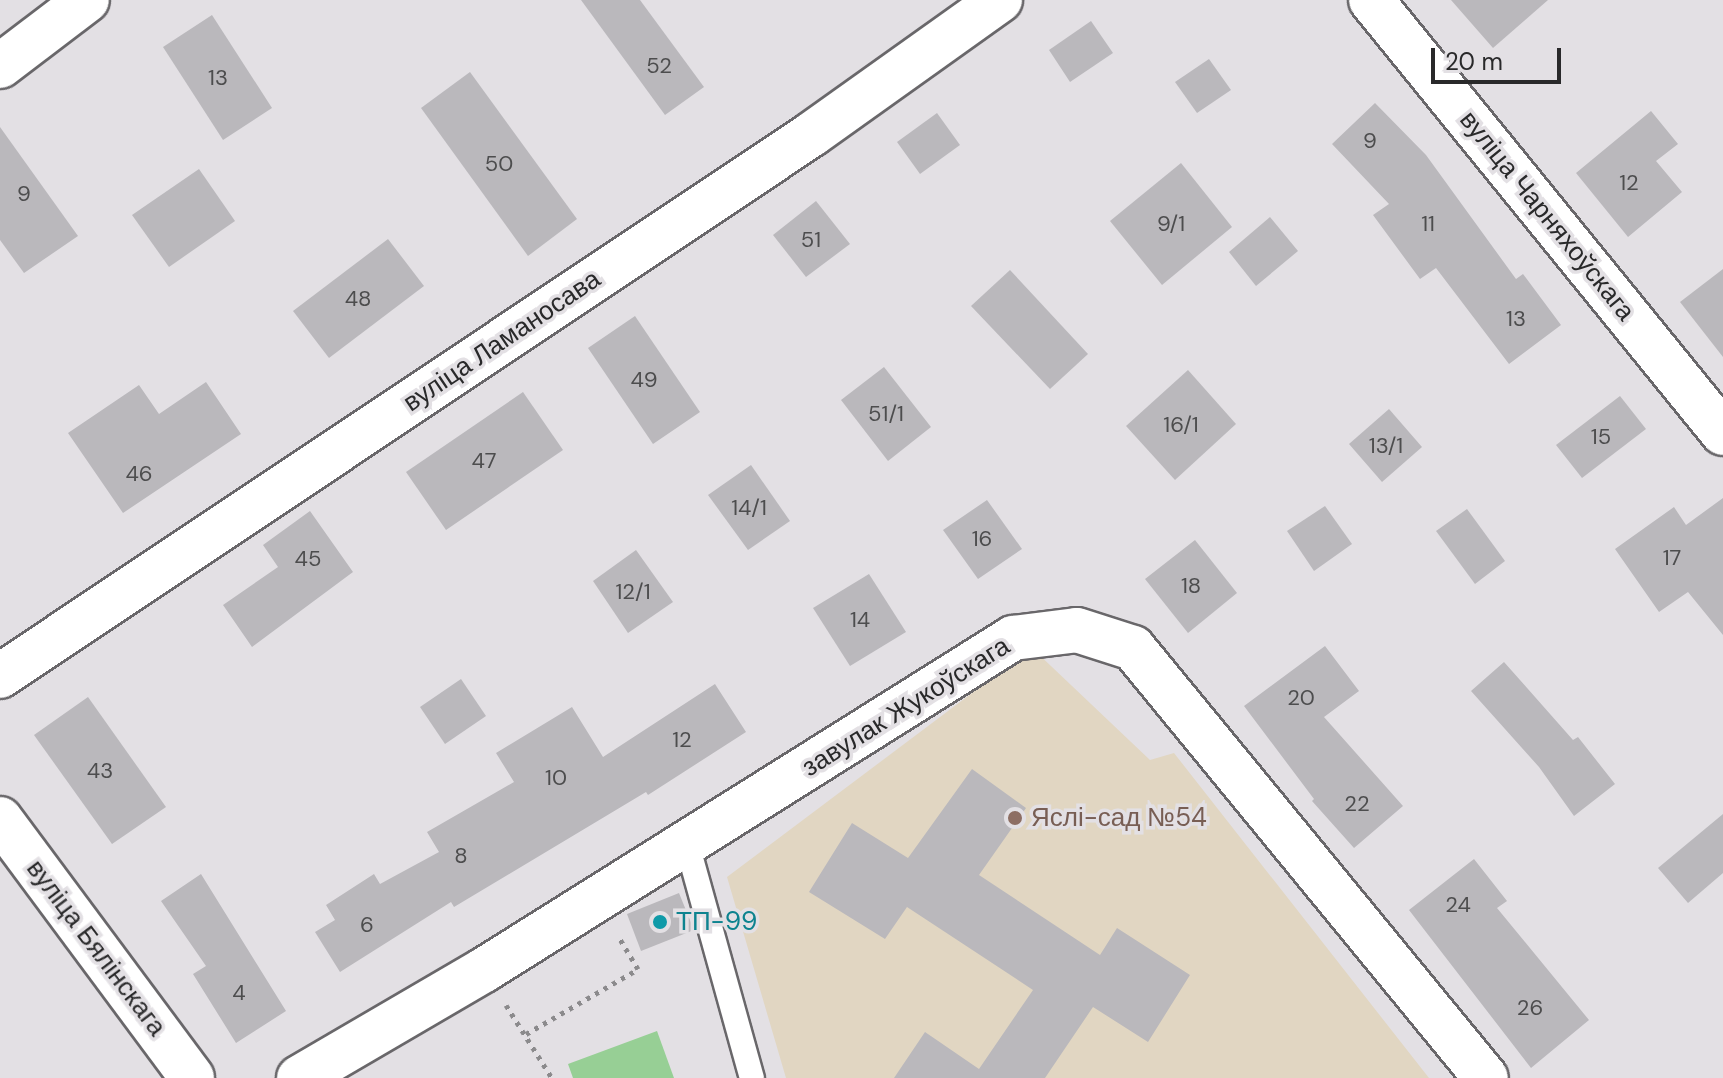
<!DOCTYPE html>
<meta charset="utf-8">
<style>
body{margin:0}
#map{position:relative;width:1723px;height:1078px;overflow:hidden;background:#e3e0e4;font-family:"DM Sans",sans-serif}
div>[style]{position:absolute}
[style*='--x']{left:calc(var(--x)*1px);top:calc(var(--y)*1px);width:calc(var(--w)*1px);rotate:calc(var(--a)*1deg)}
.education>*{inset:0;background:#e1d6c2}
.green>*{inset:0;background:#97cf95}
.building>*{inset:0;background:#bab8bc}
.path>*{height:5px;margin-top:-2.5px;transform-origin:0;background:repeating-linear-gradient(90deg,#8b8a8c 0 4px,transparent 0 10px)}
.roads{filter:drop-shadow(2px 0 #69676a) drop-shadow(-2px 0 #69676a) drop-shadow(0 2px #69676a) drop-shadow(0 -2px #69676a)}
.service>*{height:24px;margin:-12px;padding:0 12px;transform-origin:12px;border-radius:12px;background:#fff}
.minor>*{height:44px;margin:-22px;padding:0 22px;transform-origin:22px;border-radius:22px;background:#fff}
.dots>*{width:22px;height:22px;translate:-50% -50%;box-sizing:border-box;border:4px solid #e3e0e4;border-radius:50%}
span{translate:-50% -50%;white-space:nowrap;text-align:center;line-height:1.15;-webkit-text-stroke:7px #e3e0e4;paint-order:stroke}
.number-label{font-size:22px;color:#4d4d4e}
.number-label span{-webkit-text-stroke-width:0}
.street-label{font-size:26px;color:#29292a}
.education-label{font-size:26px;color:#785e54}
.left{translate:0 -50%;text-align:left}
.culture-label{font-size:26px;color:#0d838f}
.scale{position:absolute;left:1431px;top:48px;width:130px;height:36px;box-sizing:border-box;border:4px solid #29292a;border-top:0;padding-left:10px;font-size:24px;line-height:28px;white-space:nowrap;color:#29292a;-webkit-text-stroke:6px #e3e0e4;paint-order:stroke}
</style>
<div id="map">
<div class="education">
<i style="clip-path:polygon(1032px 648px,1150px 760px,1174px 753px,1429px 1078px,786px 1078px,727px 877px)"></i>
</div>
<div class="green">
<i style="clip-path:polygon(657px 1031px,674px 1078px,573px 1078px,568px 1064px)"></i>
</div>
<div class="building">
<i style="clip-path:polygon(581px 0,640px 0,704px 87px,665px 115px)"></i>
<i style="clip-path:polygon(1451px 0,1548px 0,1493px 48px)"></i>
<i style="clip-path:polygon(212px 15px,272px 108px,223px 140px,163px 47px)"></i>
<i style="clip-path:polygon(1091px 21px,1113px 53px,1070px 82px,1049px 50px)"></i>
<i style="clip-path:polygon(1209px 59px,1231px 90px,1197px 113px,1175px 82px)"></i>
<i style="clip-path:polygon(470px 72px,577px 219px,528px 256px,421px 108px)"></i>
<i style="clip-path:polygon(1375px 103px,1426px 155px,1516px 279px,1523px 274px,1561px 325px,1509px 364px,1436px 268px,1420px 279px,1373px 215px,1389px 204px,1332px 144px)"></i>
<i style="clip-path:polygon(1651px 111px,1678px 144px,1656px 161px,1682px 192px,1628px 237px,1576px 173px)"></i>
<i style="clip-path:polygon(937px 113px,960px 145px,920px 174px,897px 142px)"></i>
<i style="clip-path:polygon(0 127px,78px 236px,24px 273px,0 240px)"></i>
<i style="clip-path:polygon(1181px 163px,1232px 227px,1162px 285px,1110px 221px)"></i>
<i style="clip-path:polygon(199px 169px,235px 221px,169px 267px,132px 215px)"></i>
<i style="clip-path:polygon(816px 201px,850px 244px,806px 277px,773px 235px)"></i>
<i style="clip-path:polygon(1270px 217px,1298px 251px,1256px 286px,1229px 252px)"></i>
<i style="clip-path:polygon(388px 239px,424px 286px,329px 358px,293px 311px)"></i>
<i style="clip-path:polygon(1723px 269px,1723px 357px,1680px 302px)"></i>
<i style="clip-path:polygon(1010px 270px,1088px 354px,1050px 389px,971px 306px)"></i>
<i style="clip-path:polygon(635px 316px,700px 412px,653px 444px,588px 348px)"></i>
<i style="clip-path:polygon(884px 367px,931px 427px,888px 461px,841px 400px)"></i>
<i style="clip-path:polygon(1188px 370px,1236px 424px,1175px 480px,1126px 426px)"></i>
<i style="clip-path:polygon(206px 382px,241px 434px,123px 513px,68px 433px,139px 385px,159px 414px)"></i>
<i style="clip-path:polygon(523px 392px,563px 450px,446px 530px,406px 472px)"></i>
<i style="clip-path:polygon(1620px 396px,1646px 429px,1582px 478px,1556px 445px)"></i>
<i style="clip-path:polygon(1389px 409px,1422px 447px,1382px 482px,1349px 444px)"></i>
<i style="clip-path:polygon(751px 465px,790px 521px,748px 550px,708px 495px)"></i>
<i style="clip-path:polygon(1723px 498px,1723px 635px,1688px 592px,1659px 612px,1615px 549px,1674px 507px,1686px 525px)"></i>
<i style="clip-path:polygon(987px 500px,1022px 549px,978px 579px,943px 530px)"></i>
<i style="clip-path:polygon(1325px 506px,1352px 544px,1314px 571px,1287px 531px)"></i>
<i style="clip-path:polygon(1467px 509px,1505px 561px,1475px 584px,1436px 531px)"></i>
<i style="clip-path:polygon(310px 511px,353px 572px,252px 647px,223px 605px,278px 567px,263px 545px)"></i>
<i style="clip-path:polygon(1195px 540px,1237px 593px,1188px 633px,1145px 579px)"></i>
<i style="clip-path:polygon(636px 550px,673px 602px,628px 633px,593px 581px)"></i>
<i style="clip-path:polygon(869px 574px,906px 632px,850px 666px,813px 608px)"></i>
<i style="clip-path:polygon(1325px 646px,1359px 691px,1324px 717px,1403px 806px,1354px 848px,1312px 801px,1314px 799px,1244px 706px)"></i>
<i style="clip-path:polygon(1504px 662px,1573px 740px,1578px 737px,1615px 784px,1574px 816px,1539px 767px,1471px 691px)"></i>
<i style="clip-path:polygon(461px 679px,486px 716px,445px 744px,420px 707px)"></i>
<i style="clip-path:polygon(715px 684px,746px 732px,648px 795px,646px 792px,454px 907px,451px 902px,340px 972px,315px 932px,335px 920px,326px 905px,374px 874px,380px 884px,439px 852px,427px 832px,514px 782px,496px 753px,572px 707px,603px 757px)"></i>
<i style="clip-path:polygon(88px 697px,166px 807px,112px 844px,34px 735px)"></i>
<i style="clip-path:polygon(972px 769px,1026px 808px,979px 875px,1100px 955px,1117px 928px,1190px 975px,1148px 1042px,1093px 1007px,1045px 1078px,894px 1078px,925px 1032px,979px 1069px,1033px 990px,907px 907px,885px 939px,809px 892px,852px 823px,908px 858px)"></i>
<i style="clip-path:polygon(1723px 814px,1723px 873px,1688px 903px,1658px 868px)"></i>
<i style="clip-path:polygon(1474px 859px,1507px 901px,1497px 908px,1589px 1020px,1531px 1068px,1409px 910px)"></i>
<i style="clip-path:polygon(201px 874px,286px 1011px,236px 1043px,193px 974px,206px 966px,161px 901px)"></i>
<i style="clip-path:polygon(679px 893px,694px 930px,641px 951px,627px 914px)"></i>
</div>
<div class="path">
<i style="--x:506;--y:1005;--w:86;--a:57.8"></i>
<i style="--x:526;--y:1034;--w:129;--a:-30.1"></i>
<i style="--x:638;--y:969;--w:37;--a:-121"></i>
</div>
<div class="roads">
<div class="service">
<i style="--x:687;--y:844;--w:243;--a:74.5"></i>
</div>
<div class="minor">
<i style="--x:1371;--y:0;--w:558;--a:50.89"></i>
<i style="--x:0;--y:66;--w:109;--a:-37.2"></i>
<i style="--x:0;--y:676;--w:976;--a:-33.72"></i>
<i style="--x:812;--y:134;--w:231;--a:-35.5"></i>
<i style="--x:0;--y:819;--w:322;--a:53.4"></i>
<i style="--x:299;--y:1078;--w:214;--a:-30.3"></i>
<i style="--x:484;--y:970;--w:625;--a:-32.11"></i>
<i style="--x:1013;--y:638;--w:64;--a:-7.1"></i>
<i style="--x:1077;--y:630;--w:59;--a:17.8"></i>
<i style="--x:1133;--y:648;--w:556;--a:50.62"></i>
</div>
</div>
<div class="dots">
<i style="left:1015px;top:818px;background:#8d6e63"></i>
<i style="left:660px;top:922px;background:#0f9aa8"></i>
</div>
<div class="number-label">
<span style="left:659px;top:66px">52</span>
<span style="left:218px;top:78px">13</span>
<span style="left:1370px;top:141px">9</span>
<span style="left:499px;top:164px">50</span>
<span style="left:1629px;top:183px">12</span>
<span style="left:24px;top:194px">9</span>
<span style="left:1171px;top:224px">9/1</span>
<span style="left:1428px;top:224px">11</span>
<span style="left:811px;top:240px">51</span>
<span style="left:358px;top:299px">48</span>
<span style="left:1516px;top:319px">13</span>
<span style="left:644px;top:380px">49</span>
<span style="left:886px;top:414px">51/1</span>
<span style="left:1181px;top:425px">16/1</span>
<span style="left:1601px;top:437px">15</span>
<span style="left:1386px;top:446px">13/1</span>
<span style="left:484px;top:461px">47</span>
<span style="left:139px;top:474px">46</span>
<span style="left:749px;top:508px">14/1</span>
<span style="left:982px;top:539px">16</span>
<span style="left:1672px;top:558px">17</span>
<span style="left:308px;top:559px">45</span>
<span style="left:1191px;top:586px">18</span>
<span style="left:633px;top:592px">12/1</span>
<span style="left:860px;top:620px">14</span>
<span style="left:1301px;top:698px">20</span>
<span style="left:682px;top:740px">12</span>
<span style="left:100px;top:771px">43</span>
<span style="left:556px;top:778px">10</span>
<span style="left:1357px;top:804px">22</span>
<span style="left:461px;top:856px">8</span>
<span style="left:1458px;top:905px">24</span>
<span style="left:367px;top:925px">6</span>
<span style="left:239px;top:993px">4</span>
<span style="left:1530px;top:1008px">26</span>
</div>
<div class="street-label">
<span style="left:1547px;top:216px;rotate:51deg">вуліца Чарняхоўскага</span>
<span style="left:502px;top:341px;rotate:-34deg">вуліца Ламаносава</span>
<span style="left:906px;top:707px;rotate:-32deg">завулак Жукоўскага</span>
<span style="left:96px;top:948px;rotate:53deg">вуліца Бялінскага</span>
</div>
<div class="education-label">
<span class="left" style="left:1031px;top:818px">Яслі-сад №54</span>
</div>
<div class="culture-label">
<span class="left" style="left:676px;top:922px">ТП-99</span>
</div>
<div class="scale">20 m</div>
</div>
